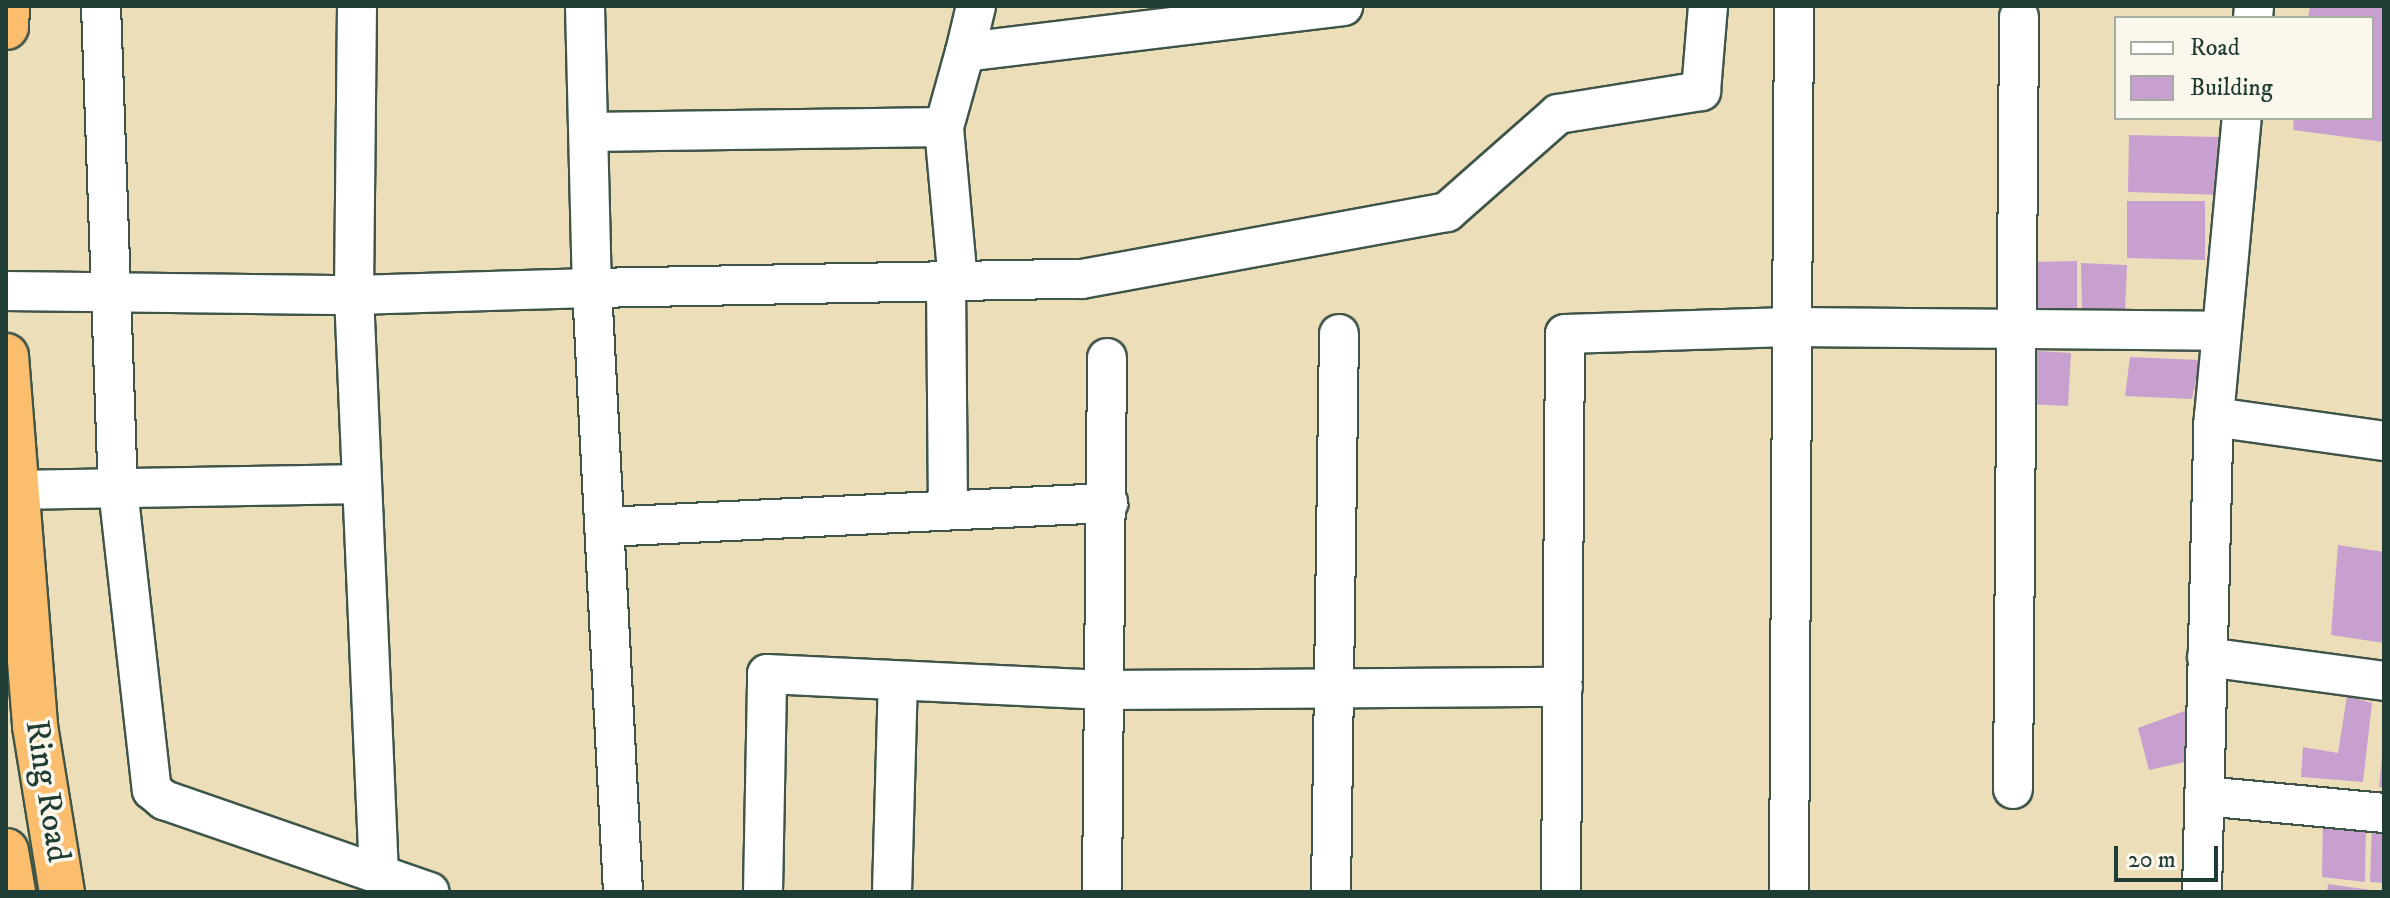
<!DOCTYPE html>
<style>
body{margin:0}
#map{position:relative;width:2390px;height:898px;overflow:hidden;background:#eddeba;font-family:"IM FELL DW Pica",serif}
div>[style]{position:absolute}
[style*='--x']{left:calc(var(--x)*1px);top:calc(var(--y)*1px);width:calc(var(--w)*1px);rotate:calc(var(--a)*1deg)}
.building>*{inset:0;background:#c8a0d0}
.roads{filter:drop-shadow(2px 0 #3e5548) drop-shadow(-2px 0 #3e5548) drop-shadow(0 2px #3e5548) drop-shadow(0 -2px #3e5548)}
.street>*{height:38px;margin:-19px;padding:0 19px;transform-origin:19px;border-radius:19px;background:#fff}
.highway>*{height:44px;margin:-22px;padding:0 22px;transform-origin:22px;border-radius:22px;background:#fbbe6e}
span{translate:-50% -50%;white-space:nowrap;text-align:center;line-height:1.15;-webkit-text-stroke:7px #fbf7ec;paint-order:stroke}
.street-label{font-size:34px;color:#1f3d34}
.frame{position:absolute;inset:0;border:8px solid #1f3d34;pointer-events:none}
.legend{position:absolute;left:2114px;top:16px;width:260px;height:104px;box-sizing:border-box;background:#fbf7ec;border:2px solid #a3ada2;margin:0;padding:10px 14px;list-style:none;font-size:24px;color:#1f3d34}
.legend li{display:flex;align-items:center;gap:16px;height:40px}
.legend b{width:40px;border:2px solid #a3ada2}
.scale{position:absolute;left:2114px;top:846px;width:104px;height:36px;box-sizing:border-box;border:4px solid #1f3d34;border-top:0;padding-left:10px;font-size:24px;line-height:28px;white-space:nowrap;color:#1f3d34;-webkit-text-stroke:6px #fbf7ec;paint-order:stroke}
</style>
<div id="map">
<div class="building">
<i style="clip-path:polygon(2310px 6px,2384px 6px,2384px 142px,2293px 130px,2294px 118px,2372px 118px,2372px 18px,2308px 18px)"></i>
<i style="clip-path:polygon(2129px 135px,2220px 137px,2222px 195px,2128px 192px)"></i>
<i style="clip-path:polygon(2127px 201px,2205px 201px,2205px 260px,2127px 258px)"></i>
<i style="clip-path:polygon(2077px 261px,2077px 309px,2033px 308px,2032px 262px)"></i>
<i style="clip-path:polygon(2081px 263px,2127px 265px,2125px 312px,2082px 311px)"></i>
<i style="clip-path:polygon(2024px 350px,2071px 353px,2068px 406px,2024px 404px)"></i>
<i style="clip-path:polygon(2130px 357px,2200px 360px,2192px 399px,2125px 396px)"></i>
<i style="clip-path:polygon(2338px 545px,2384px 552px,2384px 643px,2331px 635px)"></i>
<i style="clip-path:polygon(2347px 696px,2372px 703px,2363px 782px,2301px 777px,2303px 747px,2338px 753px)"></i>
<i style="clip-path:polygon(2198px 706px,2199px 759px,2149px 770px,2138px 728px)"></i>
<i style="clip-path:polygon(2382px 755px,2384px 755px,2384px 788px,2379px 787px)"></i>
<i style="clip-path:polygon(2323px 815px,2366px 820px,2365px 882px,2322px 877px)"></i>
<i style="clip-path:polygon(2372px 822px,2384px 823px,2384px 883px,2370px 882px)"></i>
<i style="clip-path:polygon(2328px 884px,2371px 890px,2371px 892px,2327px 892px)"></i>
</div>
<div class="roads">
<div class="street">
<i style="--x:101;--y:6;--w:483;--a:88"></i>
<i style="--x:118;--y:489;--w:303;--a:83.6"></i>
<i style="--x:152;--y:790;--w:16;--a:40"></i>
<i style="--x:164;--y:800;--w:281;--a:19.1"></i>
<i style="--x:357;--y:6;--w:289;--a:90.6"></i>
<i style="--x:354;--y:295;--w:580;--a:87.53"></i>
<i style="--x:585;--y:6;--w:282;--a:88.6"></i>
<i style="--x:592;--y:288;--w:490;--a:-1.1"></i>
<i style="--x:1082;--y:279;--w:371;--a:-10.4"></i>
<i style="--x:1447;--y:212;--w:148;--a:-41.4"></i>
<i style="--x:1558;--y:114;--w:145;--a:-9.1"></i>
<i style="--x:1701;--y:91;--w:85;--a:-85.3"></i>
<i style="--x:976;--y:6;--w:47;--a:103.4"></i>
<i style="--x:965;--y:52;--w:381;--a:-6.9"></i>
<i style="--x:2253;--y:18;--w:12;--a:-85"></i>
<i style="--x:589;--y:132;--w:355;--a:-0.8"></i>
<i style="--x:946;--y:282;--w:228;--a:89.5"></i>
<i style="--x:958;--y:282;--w:156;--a:-95.2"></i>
<i style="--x:944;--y:127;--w:78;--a:-74.4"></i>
<i style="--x:6;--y:291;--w:348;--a:0.7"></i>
<i style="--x:354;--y:295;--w:238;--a:-1.7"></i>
<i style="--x:592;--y:288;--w:605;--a:87.06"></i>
<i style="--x:2214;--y:417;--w:172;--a:8"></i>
<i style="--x:15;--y:490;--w:346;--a:-1"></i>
<i style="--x:604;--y:527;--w:505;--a:-2.73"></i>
<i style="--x:2207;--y:657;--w:179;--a:7.7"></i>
<i style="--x:2013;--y:789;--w:772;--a:-89.55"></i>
<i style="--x:2204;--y:796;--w:181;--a:5.4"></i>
<i style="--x:763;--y:892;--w:218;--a:-88.9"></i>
<i style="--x:767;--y:674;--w:338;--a:2.7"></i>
<i style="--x:1105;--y:690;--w:458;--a:-0.4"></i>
<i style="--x:892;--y:892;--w:211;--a:-88.4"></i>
<i style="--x:1102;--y:892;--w:534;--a:-89.46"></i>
<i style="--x:1331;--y:892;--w:558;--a:-89.18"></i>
<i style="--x:1561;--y:892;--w:558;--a:-89.59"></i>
<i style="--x:1565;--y:334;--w:224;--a:-1.8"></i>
<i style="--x:1789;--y:327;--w:430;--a:0.5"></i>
<i style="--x:1789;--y:892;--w:886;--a:-89.68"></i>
<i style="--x:2202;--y:892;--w:475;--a:-88.6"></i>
<i style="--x:2214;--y:417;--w:300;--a:-84.7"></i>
</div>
<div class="highway">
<i style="--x:6;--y:27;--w:21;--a:-87"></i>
<i style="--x:6;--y:356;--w:371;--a:85.5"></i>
<i style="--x:35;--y:726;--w:168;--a:80.8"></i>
<i style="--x:6;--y:851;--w:42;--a:80.3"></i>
</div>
</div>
<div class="street-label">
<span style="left:47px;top:791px;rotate:81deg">Ring Road</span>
</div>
<div class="frame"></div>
<ul class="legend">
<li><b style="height:10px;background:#fff"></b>Road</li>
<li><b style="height:22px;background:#c8a0d0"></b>Building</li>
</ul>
<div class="scale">20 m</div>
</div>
